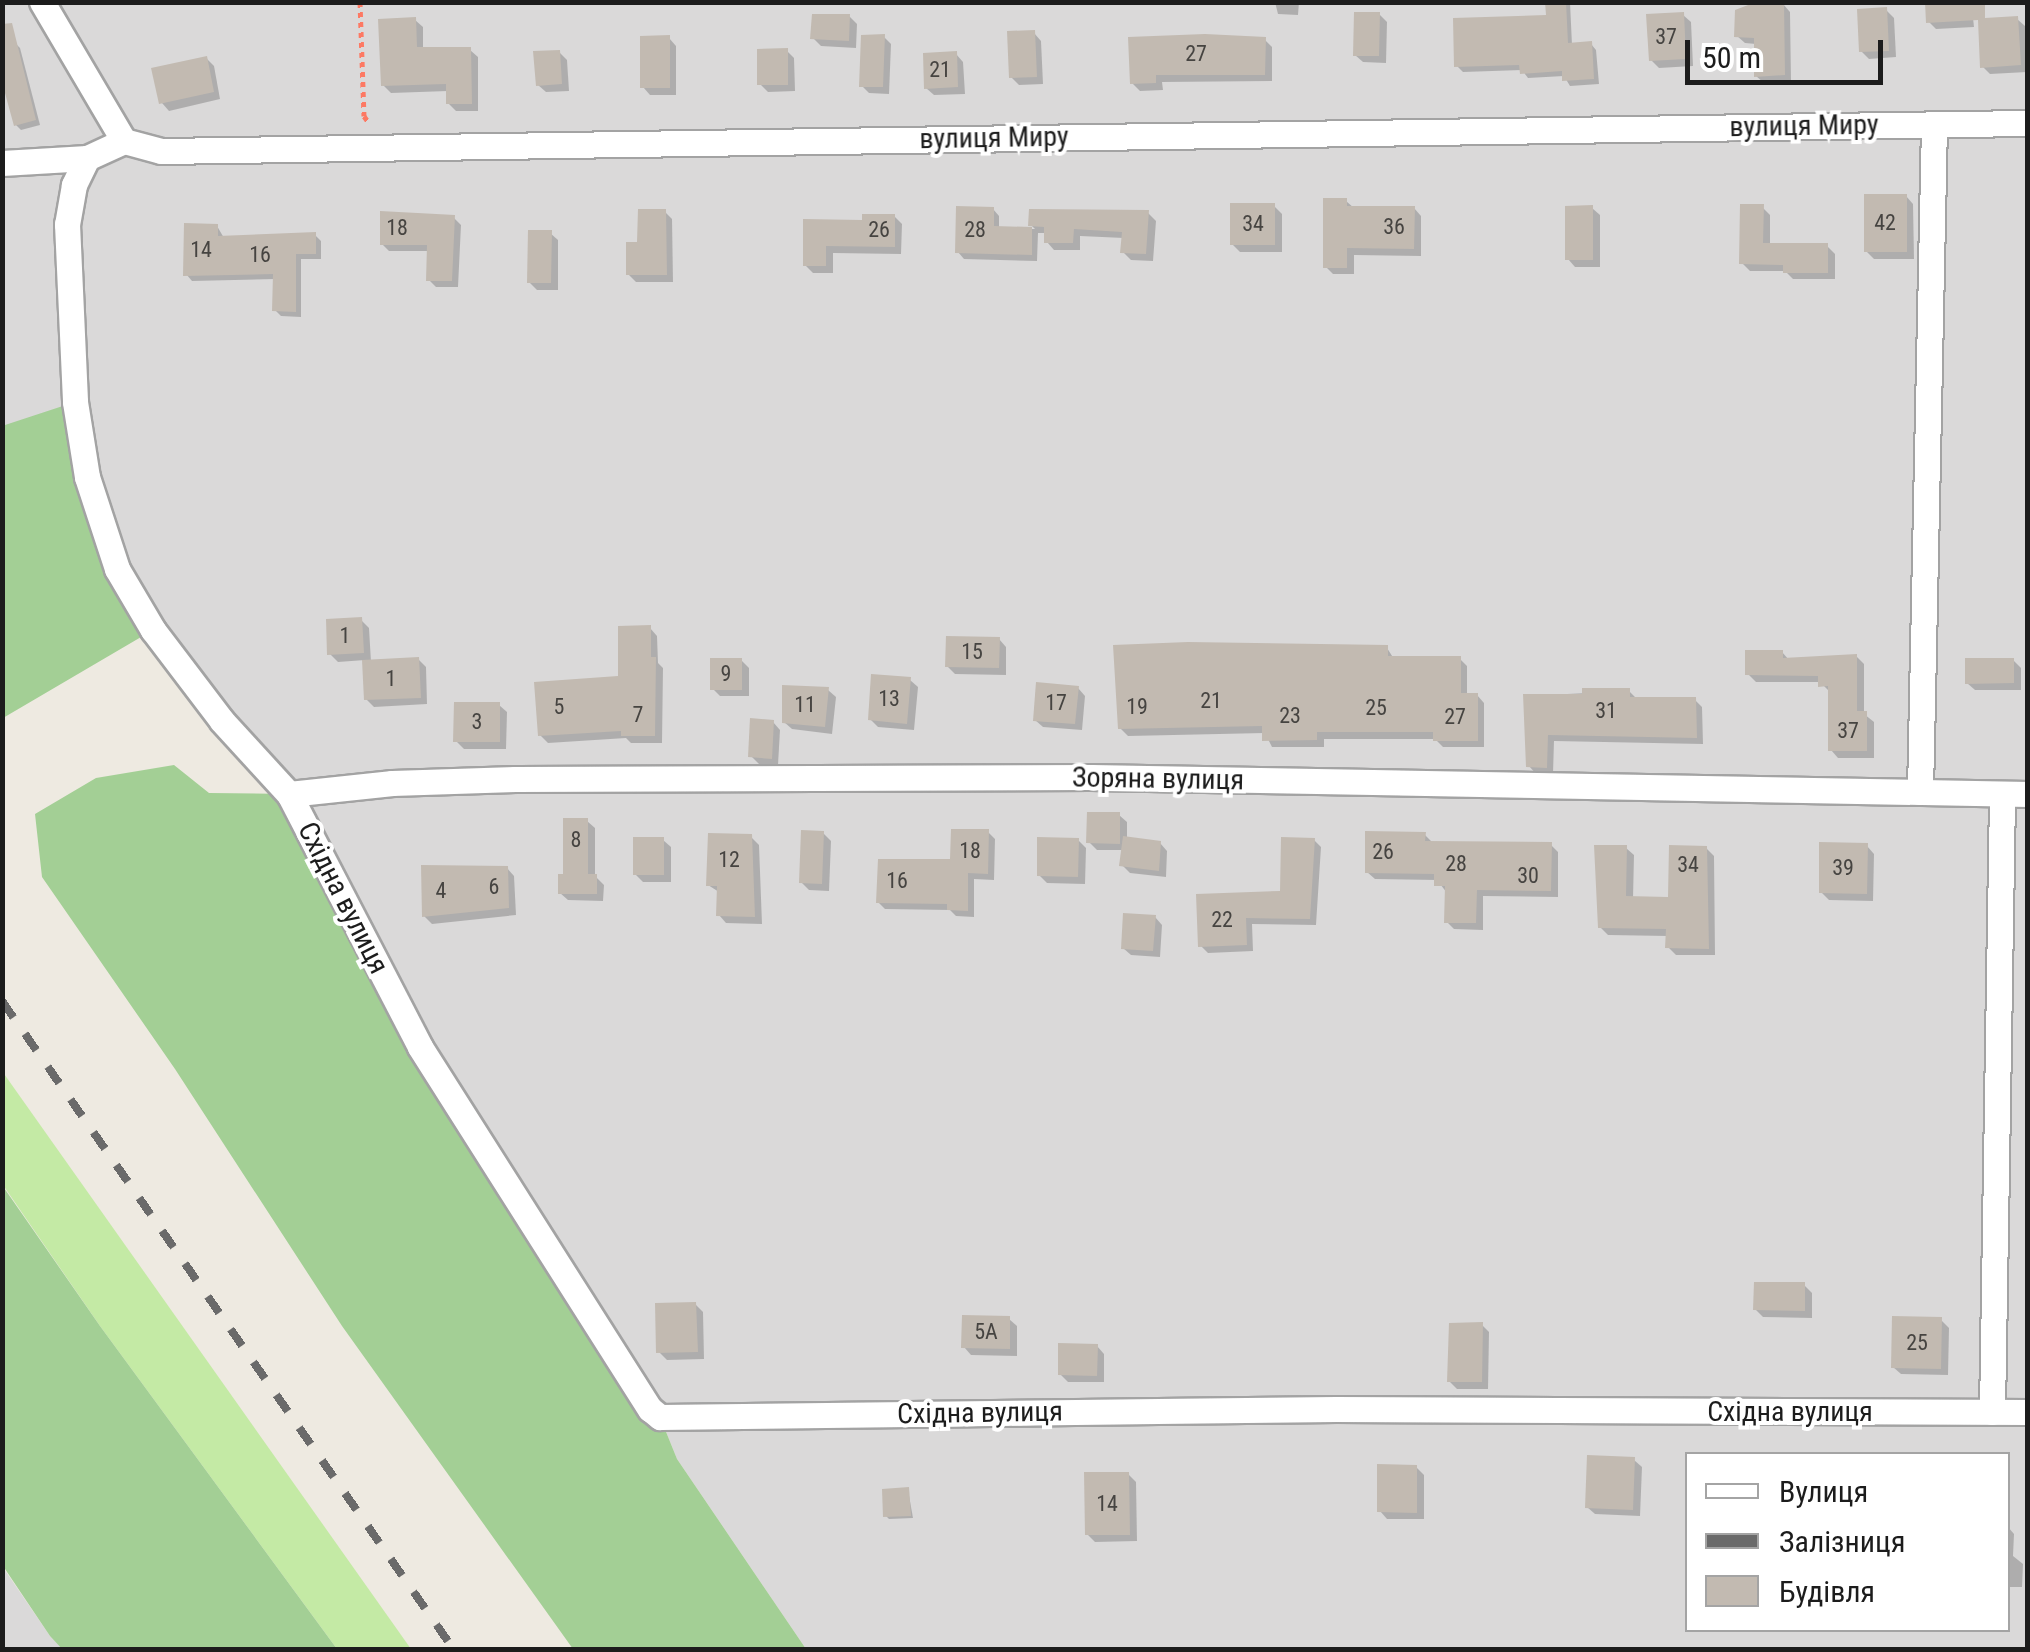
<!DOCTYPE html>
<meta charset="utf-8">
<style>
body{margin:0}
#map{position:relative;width:2030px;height:1652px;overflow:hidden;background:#eeeae1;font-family:"Roboto Condensed",sans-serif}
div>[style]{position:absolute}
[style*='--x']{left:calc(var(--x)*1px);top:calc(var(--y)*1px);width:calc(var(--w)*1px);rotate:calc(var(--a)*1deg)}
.residential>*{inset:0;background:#dad9d9}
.grass>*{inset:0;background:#c4eaa5}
.forest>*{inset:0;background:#a3cf95}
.shadow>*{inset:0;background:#0003}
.building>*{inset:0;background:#c2bab1}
.path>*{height:5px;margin-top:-2.5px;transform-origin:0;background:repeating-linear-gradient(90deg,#fd7963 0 5px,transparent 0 10px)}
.roads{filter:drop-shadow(2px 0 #a3a3a3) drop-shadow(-2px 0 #a3a3a3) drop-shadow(0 2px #a3a3a3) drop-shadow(0 -2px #a3a3a3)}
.street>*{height:25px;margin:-12.5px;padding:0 12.5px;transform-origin:12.5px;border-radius:12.5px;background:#fff}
.rail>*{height:8px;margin-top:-4px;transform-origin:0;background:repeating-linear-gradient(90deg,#6a6a6a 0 20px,transparent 0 40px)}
span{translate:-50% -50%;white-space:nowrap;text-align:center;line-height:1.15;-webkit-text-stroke:8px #fff;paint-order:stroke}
.number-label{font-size:22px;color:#464441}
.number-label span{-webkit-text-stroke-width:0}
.street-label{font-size:28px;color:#1c1c1c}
.frame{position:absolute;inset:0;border:5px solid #1c1c1c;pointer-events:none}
.legend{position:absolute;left:1685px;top:1452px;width:325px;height:180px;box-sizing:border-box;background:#fff;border:2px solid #a4a4a4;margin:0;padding:12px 18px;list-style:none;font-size:30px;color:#1c1c1c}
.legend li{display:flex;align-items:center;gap:20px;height:50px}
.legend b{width:50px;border:2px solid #a4a4a4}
.scale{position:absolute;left:1685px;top:40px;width:198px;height:45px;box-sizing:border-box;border:5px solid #1c1c1c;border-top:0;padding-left:12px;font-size:30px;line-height:35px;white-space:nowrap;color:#1c1c1c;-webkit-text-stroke:8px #fff;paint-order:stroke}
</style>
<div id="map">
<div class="residential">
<i style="clip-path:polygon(evenodd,2px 3px,2027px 3px,2027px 1649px,806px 1649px,677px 1459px,660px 1417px,420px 1047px,289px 794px,3px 426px,2px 3px,1688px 1454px,2008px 1454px,2008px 1630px,1688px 1630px,1688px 1454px)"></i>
<i style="clip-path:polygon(2px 1566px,50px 1636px,63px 1649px,3px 1649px)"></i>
</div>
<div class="grass">
<i style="clip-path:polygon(2px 1071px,411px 1649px,337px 1649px,100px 1326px,3px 1185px)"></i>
</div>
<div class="forest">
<i style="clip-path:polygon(75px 402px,87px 477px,153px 630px,3px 718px,2px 426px)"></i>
<i style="clip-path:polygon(174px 765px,209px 793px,289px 794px,420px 1047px,660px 1417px,677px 1459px,806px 1649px,573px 1649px,342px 1326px,175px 1069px,42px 877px,35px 814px,96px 778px)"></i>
<i style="clip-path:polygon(2px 1185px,100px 1326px,337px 1649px,63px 1650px,50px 1636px,3px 1566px)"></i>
</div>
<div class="shadow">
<i style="clip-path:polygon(1275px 2px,1299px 2px,1298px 15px,1278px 14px)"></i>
<i style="clip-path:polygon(1548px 2px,1570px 2px,1572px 45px,1591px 44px,1596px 50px,1599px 84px,1570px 86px,1564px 76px,1528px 78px,1522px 70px,1463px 72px,1457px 66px,1549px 18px)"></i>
<i style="clip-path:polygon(1783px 4px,1790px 12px,1791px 82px,1764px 83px,1756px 76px,1756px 44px,1745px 43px,1737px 36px)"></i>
<i style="clip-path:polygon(1972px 9px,1974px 27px,1936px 29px,1929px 22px)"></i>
<i style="clip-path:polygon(1886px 10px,1894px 18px,1896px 57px,1869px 59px,1861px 51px)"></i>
<i style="clip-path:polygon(1379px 14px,1387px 22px,1386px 63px,1363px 62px,1355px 55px)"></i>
<i style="clip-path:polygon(1683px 15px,1691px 22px,1693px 66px,1659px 68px,1651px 60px)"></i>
<i style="clip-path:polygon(849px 16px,857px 24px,856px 48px,821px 46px,813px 38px)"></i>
<i style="clip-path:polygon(2017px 19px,2025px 26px,2027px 72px,1990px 74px,1983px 67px)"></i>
<i style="clip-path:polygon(415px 20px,423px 27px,423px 49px,470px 50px,478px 57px,478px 111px,456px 111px,448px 103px,448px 91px,391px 93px,383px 85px)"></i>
<i style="clip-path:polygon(1034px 33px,1041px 41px,1043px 84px,1019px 85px,1011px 77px)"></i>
<i style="clip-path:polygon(884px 37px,891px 44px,889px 94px,869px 93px,862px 86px)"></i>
<i style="clip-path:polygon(669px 38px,676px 46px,676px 95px,650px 95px,643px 87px)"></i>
<i style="clip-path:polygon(1130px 39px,1265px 40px,1272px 47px,1272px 81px,1162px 82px,1163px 90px,1140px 91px,1132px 83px)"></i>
<i style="clip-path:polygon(14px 42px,20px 48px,40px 125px,21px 130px,16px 125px)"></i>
<i style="clip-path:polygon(787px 51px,794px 58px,795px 91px,768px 92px,760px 84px)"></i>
<i style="clip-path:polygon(559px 52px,567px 60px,569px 91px,546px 92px,538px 85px)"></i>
<i style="clip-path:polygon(956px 54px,963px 62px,965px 94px,934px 95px,926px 88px)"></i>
<i style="clip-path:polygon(206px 58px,214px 66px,220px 99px,169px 111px,162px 103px)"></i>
<i style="clip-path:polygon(1906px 196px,1913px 204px,1914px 259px,1874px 259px,1866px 251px)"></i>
<i style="clip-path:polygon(1346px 201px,1354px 208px,1414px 208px,1421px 216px,1421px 256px,1354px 255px,1354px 274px,1333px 274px,1325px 266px)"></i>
<i style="clip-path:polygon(1274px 206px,1282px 214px,1282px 252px,1240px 252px,1232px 244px)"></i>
<i style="clip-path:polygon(1762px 207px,1770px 215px,1770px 246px,1827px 246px,1835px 254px,1835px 279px,1793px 279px,1785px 271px,1750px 271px,1742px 263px)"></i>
<i style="clip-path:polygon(1592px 208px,1600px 215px,1600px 267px,1575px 267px,1568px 259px)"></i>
<i style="clip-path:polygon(993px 209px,999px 216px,999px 229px,1035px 229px,1031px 225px,1148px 213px,1156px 221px,1153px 261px,1131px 260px,1123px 252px,1124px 238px,1080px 236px,1080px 250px,1054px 250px,1047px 242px,1047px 233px,1038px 233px,1037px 261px,964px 259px,958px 252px)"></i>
<i style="clip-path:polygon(665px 212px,672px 219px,673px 282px,636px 282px,628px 274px)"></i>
<i style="clip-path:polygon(894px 216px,902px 224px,901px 254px,833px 253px,833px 273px,813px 273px,805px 265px,806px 222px,865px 223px)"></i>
<i style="clip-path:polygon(454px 218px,461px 225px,458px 287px,436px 287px,429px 280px,429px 251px,389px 251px,382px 244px)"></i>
<i style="clip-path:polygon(217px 226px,224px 238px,315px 235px,321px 241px,321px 259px,301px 259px,301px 317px,281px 316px,275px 310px,276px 279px,192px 281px,186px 274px)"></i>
<i style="clip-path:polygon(550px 233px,558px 240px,558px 290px,537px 290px,529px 282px)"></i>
<i style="clip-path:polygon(361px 620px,369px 628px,371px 662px,418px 659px,426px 667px,427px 704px,374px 707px,366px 699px,365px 660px,338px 662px,330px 654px)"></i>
<i style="clip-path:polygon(650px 628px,657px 636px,658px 663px,663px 668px,662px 743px,631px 743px,626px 738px,548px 743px,540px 735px,620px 679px)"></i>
<i style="clip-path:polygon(999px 639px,1006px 647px,1006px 675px,955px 674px,947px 666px)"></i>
<i style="clip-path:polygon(1387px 648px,1394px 659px,1460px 659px,1467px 666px,1467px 695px,1477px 695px,1484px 703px,1484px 747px,1443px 747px,1435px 739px,1324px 739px,1324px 747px,1272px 747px,1265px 733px,1128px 736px,1120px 728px)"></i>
<i style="clip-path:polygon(1782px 652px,1789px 660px,1856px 656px,1864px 664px,1864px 714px,1874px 722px,1874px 758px,1838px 758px,1831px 750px,1831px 693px,1820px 682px,1756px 682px,1748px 674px)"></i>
<i style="clip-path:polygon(741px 660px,749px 668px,749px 696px,720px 696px,713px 689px)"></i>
<i style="clip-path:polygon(2013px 660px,2021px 668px,2021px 690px,1975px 690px,1967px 683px)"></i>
<i style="clip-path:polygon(910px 680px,918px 687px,914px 730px,878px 727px,870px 719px)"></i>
<i style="clip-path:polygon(1078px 688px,1085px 696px,1082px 730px,1043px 727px,1035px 720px)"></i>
<i style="clip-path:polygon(828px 690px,836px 697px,832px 734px,792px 729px,784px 722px)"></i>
<i style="clip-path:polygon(1629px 691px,1636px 698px,1695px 700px,1702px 707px,1703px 744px,1554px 741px,1553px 774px,1536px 774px,1529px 766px,1526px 696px)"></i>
<i style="clip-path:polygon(499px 705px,507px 712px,506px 749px,464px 749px,456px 741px)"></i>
<i style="clip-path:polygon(773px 722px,780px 730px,778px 765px,759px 764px,751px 756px)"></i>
<i style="clip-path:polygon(1119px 815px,1127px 822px,1127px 839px,1160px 843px,1167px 851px,1166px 877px,1130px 873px,1122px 865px,1124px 850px,1097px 850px,1089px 842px)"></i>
<i style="clip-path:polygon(587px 821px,595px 828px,595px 876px,604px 885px,603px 901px,568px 900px,560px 893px)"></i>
<i style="clip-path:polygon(988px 832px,995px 839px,994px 880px,974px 879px,974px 917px,956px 916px,950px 910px,885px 909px,878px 902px,953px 862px)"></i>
<i style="clip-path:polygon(823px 833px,831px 841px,829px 891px,809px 890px,801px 882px)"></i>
<i style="clip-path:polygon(1425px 835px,1432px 842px,1551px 845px,1558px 852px,1558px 897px,1483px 896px,1483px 930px,1454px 929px,1447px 922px,1447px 893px,1437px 880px,1375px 879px,1367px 872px)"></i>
<i style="clip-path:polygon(751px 837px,759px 845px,762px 924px,726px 923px,719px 915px,719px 892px,708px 885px)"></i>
<i style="clip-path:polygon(663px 840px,671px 847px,671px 882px,643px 882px,635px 874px)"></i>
<i style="clip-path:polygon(1078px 840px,1086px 848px,1085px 884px,1047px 883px,1039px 875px)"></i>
<i style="clip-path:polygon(1314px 840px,1321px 847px,1316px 925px,1252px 924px,1253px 951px,1208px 953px,1201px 946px,1282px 894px)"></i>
<i style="clip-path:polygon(1867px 846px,1874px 854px,1873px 901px,1829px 900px,1821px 892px)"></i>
<i style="clip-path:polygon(1626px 848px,1634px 855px,1633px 899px,1671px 900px,1706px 848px,1714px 856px,1715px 955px,1676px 955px,1668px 947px,1668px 936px,1608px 935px,1600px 927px)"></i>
<i style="clip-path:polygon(507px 868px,514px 876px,516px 915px,432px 924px,424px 916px)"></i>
<i style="clip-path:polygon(1155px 917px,1162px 925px,1160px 957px,1131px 955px,1123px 948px)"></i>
<i style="clip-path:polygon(1804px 1285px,1812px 1293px,1812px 1318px,1763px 1317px,1755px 1309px)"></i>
<i style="clip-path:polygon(695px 1304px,703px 1312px,704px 1359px,667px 1360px,659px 1352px)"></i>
<i style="clip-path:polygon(1009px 1319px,1017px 1326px,1017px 1356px,971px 1355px,964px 1347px)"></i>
<i style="clip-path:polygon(1941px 1320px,1949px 1328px,1948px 1375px,1901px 1374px,1893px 1367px)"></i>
<i style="clip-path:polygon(1482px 1325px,1489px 1332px,1488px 1389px,1457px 1389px,1449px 1381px)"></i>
<i style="clip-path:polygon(1097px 1346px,1104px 1354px,1104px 1382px,1068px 1382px,1060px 1374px)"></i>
<i style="clip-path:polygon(1634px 1460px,1642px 1467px,1640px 1516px,1595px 1514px,1587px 1507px)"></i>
<i style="clip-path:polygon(1416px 1467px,1424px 1475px,1424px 1519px,1387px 1519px,1380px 1511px)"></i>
<i style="clip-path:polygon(1128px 1474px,1136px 1482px,1137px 1541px,1095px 1542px,1087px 1534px)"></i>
<i style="clip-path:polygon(908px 1490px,913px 1518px,889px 1519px,886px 1516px)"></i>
<i style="clip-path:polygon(2008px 1527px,2014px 1534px,2013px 1556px,2023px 1564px,2022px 1587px,2008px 1587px)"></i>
</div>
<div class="building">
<i style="clip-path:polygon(1545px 2px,1566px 2px,1568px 43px,1592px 41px,1594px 79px,1562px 81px,1562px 71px,1520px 74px,1519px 65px,1454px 67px,1453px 18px,1546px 15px)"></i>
<i style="clip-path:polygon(1756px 2px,1784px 2px,1785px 75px,1754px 77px,1754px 38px,1734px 37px,1735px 10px)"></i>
<i style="clip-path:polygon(1925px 2px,1985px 2px,1985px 18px,2018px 16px,2021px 65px,1980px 68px,1978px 20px,1926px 23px)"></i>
<i style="clip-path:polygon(1887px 7px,1889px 51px,1859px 52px,1857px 9px)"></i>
<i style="clip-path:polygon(1354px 12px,1380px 12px,1379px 56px,1353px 56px)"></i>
<i style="clip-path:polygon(1684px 12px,1686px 59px,1649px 61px,1646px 14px)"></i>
<i style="clip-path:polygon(812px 14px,850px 14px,849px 41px,810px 39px)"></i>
<i style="clip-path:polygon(416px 17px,417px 47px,471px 47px,472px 104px,446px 104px,446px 84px,381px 86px,378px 19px)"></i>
<i style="clip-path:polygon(12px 23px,36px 120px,14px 126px,2px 82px,2px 24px)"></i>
<i style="clip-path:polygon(1035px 30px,1037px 77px,1009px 78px,1007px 31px)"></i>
<i style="clip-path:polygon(885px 34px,883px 87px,859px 87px,861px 35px)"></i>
<i style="clip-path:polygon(1205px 34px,1266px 37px,1265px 75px,1156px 75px,1156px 83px,1130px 84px,1128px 37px)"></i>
<i style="clip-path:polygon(670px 35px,670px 88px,640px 88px,640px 36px)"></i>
<i style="clip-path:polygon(788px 48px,788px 85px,757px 85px,757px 49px)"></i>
<i style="clip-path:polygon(560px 50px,562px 84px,536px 86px,533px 51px)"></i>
<i style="clip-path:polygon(957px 51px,958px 87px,924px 89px,923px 53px)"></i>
<i style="clip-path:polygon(207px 56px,214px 92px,159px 104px,151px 68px)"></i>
<i style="clip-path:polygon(1864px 194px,1907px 194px,1907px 252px,1864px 252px)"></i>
<i style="clip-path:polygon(1323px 198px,1347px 198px,1347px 206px,1415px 206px,1414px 249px,1347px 248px,1347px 268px,1323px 268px)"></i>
<i style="clip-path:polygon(1230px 203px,1275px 203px,1275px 245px,1230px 245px)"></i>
<i style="clip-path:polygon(1740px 204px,1764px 204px,1763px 243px,1828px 243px,1828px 273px,1783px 273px,1783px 265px,1739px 264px)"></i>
<i style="clip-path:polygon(1593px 205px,1593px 260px,1565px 260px,1565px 206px)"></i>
<i style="clip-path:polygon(956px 206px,994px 207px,994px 226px,1032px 227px,1032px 255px,955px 253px)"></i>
<i style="clip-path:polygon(638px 209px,666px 209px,667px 275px,626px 275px,626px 242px,637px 242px)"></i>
<i style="clip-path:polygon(1029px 209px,1149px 210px,1146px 254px,1120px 253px,1122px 232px,1074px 229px,1073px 243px,1044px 243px,1044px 227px,1028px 226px)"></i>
<i style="clip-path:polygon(380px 211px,455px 215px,452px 281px,426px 281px,427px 245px,380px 245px)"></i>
<i style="clip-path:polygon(862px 214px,895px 214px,895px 247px,826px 246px,826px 266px,803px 266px,803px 219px,862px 220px)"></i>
<i style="clip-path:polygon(184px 223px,218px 224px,218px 236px,316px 232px,316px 254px,296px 254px,296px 312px,272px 311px,273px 274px,183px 276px)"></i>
<i style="clip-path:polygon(528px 230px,552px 230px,551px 283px,527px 283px)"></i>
<i style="clip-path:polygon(362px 617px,364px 653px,327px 655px,326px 619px)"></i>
<i style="clip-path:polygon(651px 625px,651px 657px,656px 657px,655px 736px,621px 736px,621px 731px,538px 736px,534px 682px,618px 676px,618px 626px)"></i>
<i style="clip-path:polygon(946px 636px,1000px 637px,999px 668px,945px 667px)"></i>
<i style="clip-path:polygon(1188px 642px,1388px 645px,1388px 656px,1461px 656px,1461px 693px,1478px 693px,1478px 741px,1433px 741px,1433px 732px,1317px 732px,1317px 740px,1262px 741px,1262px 726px,1118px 729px,1113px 645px)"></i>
<i style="clip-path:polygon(1745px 650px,1783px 650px,1783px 658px,1857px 654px,1857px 711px,1867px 711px,1867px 751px,1828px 751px,1828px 686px,1818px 687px,1818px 676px,1745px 675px)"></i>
<i style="clip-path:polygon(419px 657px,421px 698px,364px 700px,362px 660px)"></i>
<i style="clip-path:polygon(710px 658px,742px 658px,742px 690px,710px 690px)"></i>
<i style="clip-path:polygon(1965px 658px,2014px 658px,2014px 683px,1965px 684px)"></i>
<i style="clip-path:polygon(871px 674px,911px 677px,907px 724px,868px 720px)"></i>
<i style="clip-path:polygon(1036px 682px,1079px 686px,1075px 724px,1033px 721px)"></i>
<i style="clip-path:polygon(782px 685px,829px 687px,825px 727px,782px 723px)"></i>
<i style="clip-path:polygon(1582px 688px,1630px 688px,1630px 697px,1696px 697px,1697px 738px,1548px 735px,1547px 768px,1526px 767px,1523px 694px,1582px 694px)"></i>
<i style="clip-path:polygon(454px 702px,500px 702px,500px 742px,453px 742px)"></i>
<i style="clip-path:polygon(750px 718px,774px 720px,772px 759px,748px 757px)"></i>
<i style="clip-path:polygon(1087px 812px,1120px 812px,1120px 844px,1086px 843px)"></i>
<i style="clip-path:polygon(563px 818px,588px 818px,588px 874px,597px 874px,597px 894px,558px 894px,558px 874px,563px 874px)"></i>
<i style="clip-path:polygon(951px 829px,989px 829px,988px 874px,968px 873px,968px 911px,947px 910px,947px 904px,876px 903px,878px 859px,950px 859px)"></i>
<i style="clip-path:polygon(801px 830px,824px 831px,822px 884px,799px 883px)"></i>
<i style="clip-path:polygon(1365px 831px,1426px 832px,1425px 841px,1552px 842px,1551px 891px,1477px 890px,1476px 923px,1444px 923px,1445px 886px,1434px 886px,1434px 874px,1365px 873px)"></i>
<i style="clip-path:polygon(708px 833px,752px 834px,755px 917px,716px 916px,717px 886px,706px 886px)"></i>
<i style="clip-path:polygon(1123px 836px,1161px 841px,1159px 871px,1119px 866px)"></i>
<i style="clip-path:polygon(633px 837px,664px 837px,664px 875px,633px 875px)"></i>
<i style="clip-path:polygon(1037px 837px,1079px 838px,1078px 877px,1037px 876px)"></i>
<i style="clip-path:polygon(1281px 837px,1315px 838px,1310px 919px,1246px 918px,1247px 945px,1198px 947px,1196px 894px,1280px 891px)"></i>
<i style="clip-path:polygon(1819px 842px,1868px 843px,1867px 894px,1819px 893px)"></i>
<i style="clip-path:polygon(1594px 845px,1627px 845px,1626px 896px,1668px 897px,1669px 845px,1707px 846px,1709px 949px,1665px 948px,1666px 929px,1598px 928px)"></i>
<i style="clip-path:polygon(421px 865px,508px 866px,509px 908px,422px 917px)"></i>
<i style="clip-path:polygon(1123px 913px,1156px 915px,1153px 951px,1121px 949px)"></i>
<i style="clip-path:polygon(1754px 1282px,1805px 1282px,1805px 1311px,1753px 1310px)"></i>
<i style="clip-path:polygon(696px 1302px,698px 1352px,656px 1353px,655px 1303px)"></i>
<i style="clip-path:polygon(962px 1315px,1010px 1316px,1010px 1349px,961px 1348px)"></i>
<i style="clip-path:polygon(1892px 1316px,1942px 1317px,1941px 1369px,1891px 1368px)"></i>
<i style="clip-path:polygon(1483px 1322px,1482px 1382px,1447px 1382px,1449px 1323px)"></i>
<i style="clip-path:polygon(1058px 1343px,1098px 1344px,1097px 1376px,1058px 1375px)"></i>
<i style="clip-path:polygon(1587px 1455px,1635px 1457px,1633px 1510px,1585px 1508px)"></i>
<i style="clip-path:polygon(1377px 1464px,1417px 1465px,1417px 1513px,1377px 1512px)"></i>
<i style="clip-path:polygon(1084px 1472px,1129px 1472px,1130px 1535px,1085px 1535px)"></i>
<i style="clip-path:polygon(909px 1487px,911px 1516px,883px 1517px,882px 1489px)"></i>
</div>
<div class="path">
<i style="--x:360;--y:2;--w:114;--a:88"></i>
<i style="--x:364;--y:116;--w:9;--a:54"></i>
</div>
<div class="roads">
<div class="street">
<i style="--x:42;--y:2;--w:161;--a:59.5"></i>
<i style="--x:124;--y:141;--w:38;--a:15"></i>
<i style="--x:161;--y:151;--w:1867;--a:-0.86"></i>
<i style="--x:87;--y:158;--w:30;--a:116"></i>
<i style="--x:74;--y:185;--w:40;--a:100"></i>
<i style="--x:67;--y:224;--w:178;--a:87.4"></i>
<i style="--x:75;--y:402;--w:76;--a:80.9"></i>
<i style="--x:87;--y:477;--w:97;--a:71.9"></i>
<i style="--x:117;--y:569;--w:71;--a:59.5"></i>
<i style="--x:153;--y:630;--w:114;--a:52.8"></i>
<i style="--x:222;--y:721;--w:99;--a:47.5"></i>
<i style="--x:289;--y:794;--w:285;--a:62.6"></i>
<i style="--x:420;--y:1047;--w:429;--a:57.6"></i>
<i style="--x:650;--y:1409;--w:13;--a:39"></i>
<i style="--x:660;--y:1417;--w:676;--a:-0.68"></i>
<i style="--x:1336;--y:1409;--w:692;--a:0.25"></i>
<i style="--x:2;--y:163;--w:85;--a:-3.4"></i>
<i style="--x:87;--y:158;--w:41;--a:-24.7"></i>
<i style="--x:1920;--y:792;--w:668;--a:-88.8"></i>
<i style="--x:289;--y:794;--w:104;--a:-6.1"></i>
<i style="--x:392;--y:783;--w:123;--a:-1.9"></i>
<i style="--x:515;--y:779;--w:576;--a:-0.2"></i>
<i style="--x:1091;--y:777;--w:937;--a:1.04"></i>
<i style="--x:1992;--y:1412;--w:618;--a:-89.07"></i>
</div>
</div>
<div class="rail">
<i style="--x:2;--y:1001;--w:791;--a:55.14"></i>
</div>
<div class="number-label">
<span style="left:1666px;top:37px">37</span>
<span style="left:1196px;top:54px">27</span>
<span style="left:940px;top:70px">21</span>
<span style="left:1885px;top:223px">42</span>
<span style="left:1253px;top:224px">34</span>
<span style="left:1394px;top:227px">36</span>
<span style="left:397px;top:228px">18</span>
<span style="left:879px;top:230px">26</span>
<span style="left:975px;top:230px">28</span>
<span style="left:201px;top:250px">14</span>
<span style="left:260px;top:255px">16</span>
<span style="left:345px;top:636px">1</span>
<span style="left:972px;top:652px">15</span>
<span style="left:726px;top:674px">9</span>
<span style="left:391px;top:679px">1</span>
<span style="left:889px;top:699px">13</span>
<span style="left:1211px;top:701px">21</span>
<span style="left:1056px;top:703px">17</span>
<span style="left:805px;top:705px">11</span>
<span style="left:559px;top:707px">5</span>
<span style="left:1137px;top:707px">19</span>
<span style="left:1376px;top:708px">25</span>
<span style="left:1606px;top:711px">31</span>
<span style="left:638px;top:715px">7</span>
<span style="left:1290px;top:716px">23</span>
<span style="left:1455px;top:717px">27</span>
<span style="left:477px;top:722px">3</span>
<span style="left:1848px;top:731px">37</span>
<span style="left:576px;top:840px">8</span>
<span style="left:970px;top:851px">18</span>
<span style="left:1383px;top:852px">26</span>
<span style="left:729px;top:860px">12</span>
<span style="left:1456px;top:864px">28</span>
<span style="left:1688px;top:865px">34</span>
<span style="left:1843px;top:868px">39</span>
<span style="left:1528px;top:876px">30</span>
<span style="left:897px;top:881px">16</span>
<span style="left:494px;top:887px">6</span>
<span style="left:441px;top:891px">4</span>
<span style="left:1222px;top:920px">22</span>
<span style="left:986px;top:1332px">5А</span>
<span style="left:1917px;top:1343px">25</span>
<span style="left:1107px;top:1504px">14</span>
</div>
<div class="street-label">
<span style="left:1804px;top:126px;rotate:-1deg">вулиця Миру</span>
<span style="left:994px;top:138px;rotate:-1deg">вулиця Миру</span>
<span style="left:1158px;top:779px;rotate:1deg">Зоряна вулиця</span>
<span style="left:343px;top:898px;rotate:63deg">Східна вулиця</span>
<span style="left:1790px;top:1412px">Східна вулиця</span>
<span style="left:980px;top:1413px;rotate:-1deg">Східна вулиця</span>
</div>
<div class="frame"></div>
<ul class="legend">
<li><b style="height:12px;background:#fff"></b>Вулиця</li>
<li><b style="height:12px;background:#6a6a6a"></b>Залізниця</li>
<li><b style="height:28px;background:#c2bab1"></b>Будівля</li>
</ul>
<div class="scale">50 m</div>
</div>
